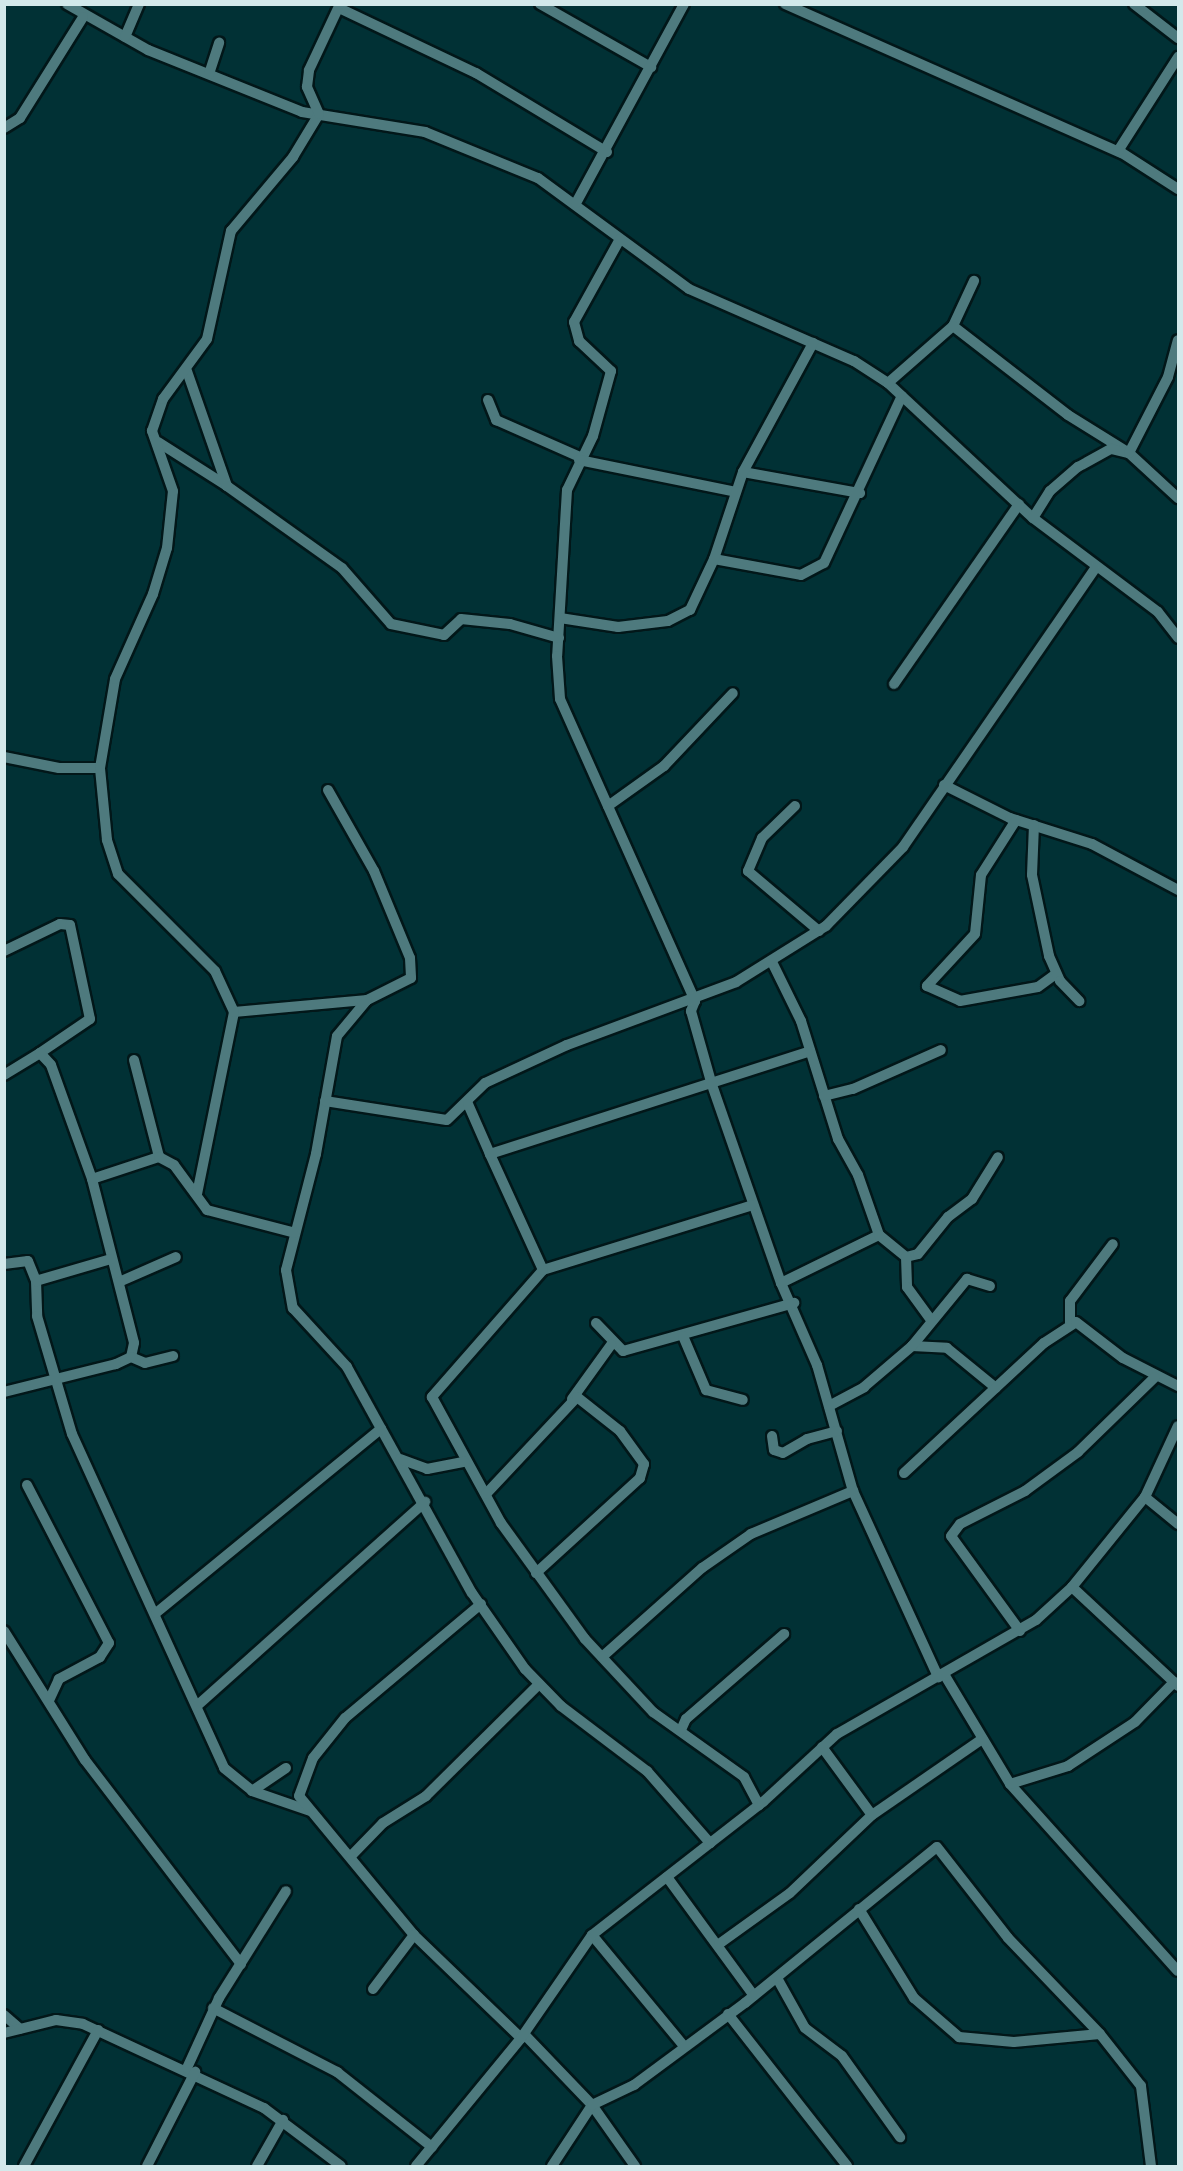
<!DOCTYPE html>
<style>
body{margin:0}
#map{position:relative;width:1183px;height:2171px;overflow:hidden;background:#013135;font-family:Barlow,sans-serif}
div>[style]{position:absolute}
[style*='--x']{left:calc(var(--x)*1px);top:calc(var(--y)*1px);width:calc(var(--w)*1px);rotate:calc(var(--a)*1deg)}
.roads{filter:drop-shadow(2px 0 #021719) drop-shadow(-2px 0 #021719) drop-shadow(0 2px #021719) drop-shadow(0 -2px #021719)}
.minor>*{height:10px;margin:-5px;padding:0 5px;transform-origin:5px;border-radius:5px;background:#4e7a7e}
span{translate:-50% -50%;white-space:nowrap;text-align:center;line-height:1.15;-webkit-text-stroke:6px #051618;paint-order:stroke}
.frame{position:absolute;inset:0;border:6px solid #d3e9eb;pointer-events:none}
</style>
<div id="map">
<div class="roads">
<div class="minor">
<i style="--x:67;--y:4;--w:93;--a:29.6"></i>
<i style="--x:148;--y:50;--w:166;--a:21.9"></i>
<i style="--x:302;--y:112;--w:125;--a:9.2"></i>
<i style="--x:425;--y:132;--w:122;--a:22.2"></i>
<i style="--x:538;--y:178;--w:187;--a:36.3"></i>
<i style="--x:689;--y:289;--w:180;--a:23.6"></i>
<i style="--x:854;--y:361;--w:40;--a:32.9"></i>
<i style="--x:888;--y:383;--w:198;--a:43"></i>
<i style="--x:1033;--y:518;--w:156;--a:36.9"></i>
<i style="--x:1158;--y:612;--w:33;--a:52"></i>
<i style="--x:540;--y:4;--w:128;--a:29.6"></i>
<i style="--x:785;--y:4;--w:368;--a:23.9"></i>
<i style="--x:1122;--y:153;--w:67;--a:32.7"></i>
<i style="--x:1134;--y:4;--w:56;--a:37.7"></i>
<i style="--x:339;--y:8;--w:152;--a:25.4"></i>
<i style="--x:476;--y:73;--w:153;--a:31.1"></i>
<i style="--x:125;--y:37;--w:36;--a:-67"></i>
<i style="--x:209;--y:74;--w:33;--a:-72"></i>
<i style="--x:4;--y:128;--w:19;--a:-32"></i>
<i style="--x:20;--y:118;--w:119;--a:-58"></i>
<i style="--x:1118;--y:151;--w:112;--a:-57.4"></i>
<i style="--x:576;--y:203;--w:226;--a:-61.5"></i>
<i style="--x:620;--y:239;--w:95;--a:119"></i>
<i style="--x:574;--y:322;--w:20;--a:75"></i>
<i style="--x:579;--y:341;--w:44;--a:43.2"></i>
<i style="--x:611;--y:371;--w:67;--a:105.5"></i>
<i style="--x:593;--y:436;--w:60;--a:115.7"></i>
<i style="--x:567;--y:490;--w:166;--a:93.4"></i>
<i style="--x:557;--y:656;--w:43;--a:86"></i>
<i style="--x:560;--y:699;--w:331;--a:65.9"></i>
<i style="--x:695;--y:1001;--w:11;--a:112"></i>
<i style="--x:691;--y:1011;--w:77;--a:74.2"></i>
<i style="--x:712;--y:1085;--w:210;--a:70.8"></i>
<i style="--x:781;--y:1283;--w:90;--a:66.3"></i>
<i style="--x:817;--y:1365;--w:131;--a:74.1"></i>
<i style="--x:853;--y:1491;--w:205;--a:65.4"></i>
<i style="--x:953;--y:326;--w:50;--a:-65"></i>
<i style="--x:888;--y:383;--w:86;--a:-41.2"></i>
<i style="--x:953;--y:326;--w:145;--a:37.7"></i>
<i style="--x:1068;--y:415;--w:72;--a:31.9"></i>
<i style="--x:1129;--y:453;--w:67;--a:42.6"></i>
<i style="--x:488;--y:400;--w:22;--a:68"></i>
<i style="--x:496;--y:420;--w:92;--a:23.8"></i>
<i style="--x:158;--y:442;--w:82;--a:32.5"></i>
<i style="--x:227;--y:486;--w:122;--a:-109.2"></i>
<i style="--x:579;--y:460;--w:160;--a:11.5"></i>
<i style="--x:743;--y:472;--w:119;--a:10.2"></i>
<i style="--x:227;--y:486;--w:141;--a:35.5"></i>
<i style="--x:342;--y:568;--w:74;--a:48.8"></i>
<i style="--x:391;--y:624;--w:54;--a:11.7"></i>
<i style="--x:444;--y:635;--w:23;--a:-43"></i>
<i style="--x:461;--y:619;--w:49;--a:5.8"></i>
<i style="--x:510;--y:624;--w:51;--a:15.9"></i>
<i style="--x:1033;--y:518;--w:32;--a:-58"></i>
<i style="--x:1050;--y:491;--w:37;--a:-41"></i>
<i style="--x:1078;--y:467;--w:38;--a:-29"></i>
<i style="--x:1111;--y:449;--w:18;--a:13"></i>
<i style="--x:1129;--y:453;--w:85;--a:-62.8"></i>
<i style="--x:1168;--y:377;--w:38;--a:-75"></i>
<i style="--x:714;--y:559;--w:88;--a:10.4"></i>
<i style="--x:801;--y:575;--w:26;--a:-28"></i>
<i style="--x:824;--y:563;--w:184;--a:-65"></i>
<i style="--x:560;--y:618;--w:59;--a:8.8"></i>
<i style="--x:618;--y:627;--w:50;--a:-6.8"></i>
<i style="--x:668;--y:621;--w:25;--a:-27"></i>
<i style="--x:690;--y:610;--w:56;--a:-64.8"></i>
<i style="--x:714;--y:559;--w:92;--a:-71.6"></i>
<i style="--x:743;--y:472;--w:147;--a:-61.5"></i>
<i style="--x:894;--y:684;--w:219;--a:-55.2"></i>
<i style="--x:4;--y:757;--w:56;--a:11.3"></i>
<i style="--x:59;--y:768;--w:41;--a:0"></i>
<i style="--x:944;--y:785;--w:74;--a:26.6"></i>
<i style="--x:1010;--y:818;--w:86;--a:17.6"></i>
<i style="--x:1092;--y:844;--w:98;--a:28.1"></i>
<i style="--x:328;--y:790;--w:93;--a:60.4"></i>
<i style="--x:374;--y:871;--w:94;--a:67.5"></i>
<i style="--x:410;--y:958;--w:20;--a:87"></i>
<i style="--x:411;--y:978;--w:49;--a:153.4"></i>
<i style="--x:608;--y:806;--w:69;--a:-35.5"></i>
<i style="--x:664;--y:766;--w:100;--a:-46.6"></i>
<i style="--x:795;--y:806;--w:46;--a:135.9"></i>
<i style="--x:762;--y:838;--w:36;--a:113"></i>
<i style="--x:748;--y:871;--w:93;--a:40.2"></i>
<i style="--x:1016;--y:820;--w:65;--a:122.5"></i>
<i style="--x:981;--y:875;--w:59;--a:95.8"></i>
<i style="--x:975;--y:934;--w:71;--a:132.7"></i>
<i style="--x:927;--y:986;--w:36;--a:24"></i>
<i style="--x:960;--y:1001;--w:79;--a:-10.2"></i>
<i style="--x:1038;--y:987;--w:22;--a:-36"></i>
<i style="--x:1034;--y:825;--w:50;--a:92.3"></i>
<i style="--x:1032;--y:875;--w:83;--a:78.1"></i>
<i style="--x:1049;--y:956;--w:27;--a:66"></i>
<i style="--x:1060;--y:981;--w:28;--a:46"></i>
<i style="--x:4;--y:951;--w:62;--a:-25.7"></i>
<i style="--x:60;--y:924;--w:10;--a:6"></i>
<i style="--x:70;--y:925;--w:96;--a:78"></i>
<i style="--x:90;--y:1019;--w:60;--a:145.8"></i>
<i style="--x:772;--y:962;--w:66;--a:63.8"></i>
<i style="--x:801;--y:1021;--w:124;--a:72.6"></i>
<i style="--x:838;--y:1139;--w:41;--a:60.9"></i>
<i style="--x:858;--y:1175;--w:64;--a:70.7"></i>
<i style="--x:234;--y:1012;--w:134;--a:-5.2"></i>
<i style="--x:367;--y:1000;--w:47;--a:129.8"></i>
<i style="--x:337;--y:1036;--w:120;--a:100.1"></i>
<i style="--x:316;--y:1154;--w:120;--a:104.5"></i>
<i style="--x:286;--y:1270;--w:39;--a:80"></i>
<i style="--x:293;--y:1308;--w:80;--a:47.5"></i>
<i style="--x:347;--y:1367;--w:258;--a:61.1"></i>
<i style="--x:472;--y:1593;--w:93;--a:55.1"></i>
<i style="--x:525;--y:1669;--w:52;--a:45.8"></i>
<i style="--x:561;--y:1706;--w:108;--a:37.1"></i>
<i style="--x:647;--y:1771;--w:96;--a:48.8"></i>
<i style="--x:134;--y:1060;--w:100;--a:75.5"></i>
<i style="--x:4;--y:1075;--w:42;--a:-31.4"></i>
<i style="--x:40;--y:1053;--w:16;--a:47"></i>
<i style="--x:51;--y:1065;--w:121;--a:70.2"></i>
<i style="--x:92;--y:1179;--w:169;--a:75.6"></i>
<i style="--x:134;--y:1343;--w:14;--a:102"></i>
<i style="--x:131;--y:1357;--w:17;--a:155"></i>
<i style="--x:116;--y:1364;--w:115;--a:166"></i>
<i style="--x:824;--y:1096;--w:30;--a:-14"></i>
<i style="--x:853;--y:1089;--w:96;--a:-23.9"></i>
<i style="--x:325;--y:1101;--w:123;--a:8.9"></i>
<i style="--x:447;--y:1120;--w:53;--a:-44.2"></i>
<i style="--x:485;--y:1083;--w:90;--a:-24.9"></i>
<i style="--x:567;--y:1045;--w:180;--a:-20.4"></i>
<i style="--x:736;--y:982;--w:106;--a:-31.9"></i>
<i style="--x:826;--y:926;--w:110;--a:-45.7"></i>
<i style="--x:903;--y:847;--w:338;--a:-55.4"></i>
<i style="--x:468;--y:1104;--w:55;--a:66.3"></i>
<i style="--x:92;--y:1179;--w:71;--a:-18.2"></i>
<i style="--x:159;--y:1157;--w:17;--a:28"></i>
<i style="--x:174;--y:1165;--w:56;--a:53.7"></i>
<i style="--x:207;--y:1210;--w:91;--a:14.6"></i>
<i style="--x:197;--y:1194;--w:186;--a:-78.5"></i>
<i style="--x:234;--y:1012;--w:45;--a:-114.9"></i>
<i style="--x:215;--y:971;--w:137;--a:-135"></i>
<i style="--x:118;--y:874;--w:36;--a:-108"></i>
<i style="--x:107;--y:840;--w:72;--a:-95.6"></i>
<i style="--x:100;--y:768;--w:90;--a:-80.4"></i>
<i style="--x:115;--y:679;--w:93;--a:-65.9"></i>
<i style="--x:153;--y:594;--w:48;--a:-73.1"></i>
<i style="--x:167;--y:548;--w:57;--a:-84"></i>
<i style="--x:173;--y:491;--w:64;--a:-109.3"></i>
<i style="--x:152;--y:431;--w:34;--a:-71"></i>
<i style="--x:163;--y:399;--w:74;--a:-53.7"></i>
<i style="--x:207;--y:339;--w:111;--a:-77.5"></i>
<i style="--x:231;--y:231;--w:97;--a:-50"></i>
<i style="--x:293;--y:157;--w:50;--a:-58.8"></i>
<i style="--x:319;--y:114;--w:30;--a:-114"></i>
<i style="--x:307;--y:87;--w:17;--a:-83"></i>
<i style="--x:309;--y:70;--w:73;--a:-64.8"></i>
<i style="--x:753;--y:1205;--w:220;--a:162.8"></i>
<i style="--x:543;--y:1270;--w:169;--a:131.2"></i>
<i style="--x:432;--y:1397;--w:144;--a:61.3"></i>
<i style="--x:501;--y:1523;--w:143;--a:54.1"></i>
<i style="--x:585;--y:1639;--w:100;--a:47"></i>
<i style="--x:653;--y:1712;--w:112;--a:35.5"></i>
<i style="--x:744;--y:1777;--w:32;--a:62"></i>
<i style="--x:906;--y:1257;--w:12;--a:-14"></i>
<i style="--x:918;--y:1254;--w:48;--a:-51"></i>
<i style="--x:948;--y:1217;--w:30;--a:-37"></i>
<i style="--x:972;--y:1199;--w:49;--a:-58.2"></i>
<i style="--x:111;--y:1259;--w:78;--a:163.7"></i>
<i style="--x:36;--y:1281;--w:35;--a:88"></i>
<i style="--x:37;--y:1316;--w:123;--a:73.5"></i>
<i style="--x:72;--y:1434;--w:367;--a:65.5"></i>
<i style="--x:224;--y:1768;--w:36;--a:39"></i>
<i style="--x:252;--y:1791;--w:61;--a:19"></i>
<i style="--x:4;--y:1264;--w:24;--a:-7"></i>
<i style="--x:28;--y:1261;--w:22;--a:68"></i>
<i style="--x:543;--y:1270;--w:128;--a:-114.6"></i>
<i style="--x:490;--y:1154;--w:336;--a:-17.8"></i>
<i style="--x:119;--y:1282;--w:62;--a:-23.7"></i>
<i style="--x:781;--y:1283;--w:109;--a:-26.1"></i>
<i style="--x:879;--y:1235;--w:35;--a:39"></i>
<i style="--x:906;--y:1257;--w:30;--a:88"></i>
<i style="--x:907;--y:1287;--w:39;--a:54"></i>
<i style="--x:596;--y:1323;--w:39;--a:46"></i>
<i style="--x:623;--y:1351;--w:178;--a:-15.7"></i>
<i style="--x:1070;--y:1325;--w:24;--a:-90"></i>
<i style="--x:1070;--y:1301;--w:71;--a:-53"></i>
<i style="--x:683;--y:1336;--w:59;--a:66.9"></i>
<i style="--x:706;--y:1390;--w:38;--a:15"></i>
<i style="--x:912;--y:1346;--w:35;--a:3"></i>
<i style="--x:947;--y:1348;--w:63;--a:39.2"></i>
<i style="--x:131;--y:1357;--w:15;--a:23"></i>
<i style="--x:145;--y:1363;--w:29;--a:-14"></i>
<i style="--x:572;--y:1399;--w:67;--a:-54.2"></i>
<i style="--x:829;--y:1406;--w:40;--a:-28"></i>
<i style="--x:864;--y:1387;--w:63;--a:-40.5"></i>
<i style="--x:912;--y:1346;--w:87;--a:-50.6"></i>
<i style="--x:967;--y:1279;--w:24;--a:17"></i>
<i style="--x:772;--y:1436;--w:14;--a:82"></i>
<i style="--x:774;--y:1450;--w:9;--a:18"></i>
<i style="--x:783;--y:1453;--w:28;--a:-30"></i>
<i style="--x:807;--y:1439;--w:31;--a:-15"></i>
<i style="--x:400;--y:1459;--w:29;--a:20"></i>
<i style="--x:427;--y:1469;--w:38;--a:-11"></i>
<i style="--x:904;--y:1473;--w:191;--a:-42.9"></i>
<i style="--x:1044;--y:1343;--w:38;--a:-33"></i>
<i style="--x:1076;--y:1322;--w:59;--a:37.5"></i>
<i style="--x:1123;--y:1358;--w:62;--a:27"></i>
<i style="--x:27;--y:1485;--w:178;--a:62.6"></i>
<i style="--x:109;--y:1643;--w:17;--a:123"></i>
<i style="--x:100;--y:1657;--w:47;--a:151.8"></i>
<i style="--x:59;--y:1679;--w:23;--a:115"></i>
<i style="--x:486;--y:1494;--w:133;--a:-46.8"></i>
<i style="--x:577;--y:1397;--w:55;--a:38.3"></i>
<i style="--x:620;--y:1431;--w:41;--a:54"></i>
<i style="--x:644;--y:1464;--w:15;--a:106"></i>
<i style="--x:640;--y:1478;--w:141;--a:137.6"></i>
<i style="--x:1145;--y:1497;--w:43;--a:39.3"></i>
<i style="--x:1072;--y:1587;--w:145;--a:43"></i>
<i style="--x:481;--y:1604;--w:177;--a:140"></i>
<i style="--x:345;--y:1718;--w:51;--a:128.7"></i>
<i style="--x:313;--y:1758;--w:40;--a:110.2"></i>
<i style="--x:299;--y:1796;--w:180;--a:50.4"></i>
<i style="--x:414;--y:1935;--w:149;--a:43.9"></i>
<i style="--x:156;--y:1613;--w:291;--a:-39.3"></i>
<i style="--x:4;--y:1631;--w:152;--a:57.9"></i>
<i style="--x:85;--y:1760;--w:257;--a:52.6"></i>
<i style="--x:1020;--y:1631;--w:117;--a:-126"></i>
<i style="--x:951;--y:1536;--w:15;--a:-53"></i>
<i style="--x:960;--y:1524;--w:73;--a:-26.9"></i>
<i style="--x:1025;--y:1491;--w:66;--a:-36.3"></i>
<i style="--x:1078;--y:1452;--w:107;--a:-44.2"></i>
<i style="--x:602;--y:1657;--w:134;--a:-41.7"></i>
<i style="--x:702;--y:1568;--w:60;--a:-34.8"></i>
<i style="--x:751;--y:1534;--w:111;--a:-22.9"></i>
<i style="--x:944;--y:1674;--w:128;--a:59"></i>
<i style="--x:1010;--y:1784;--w:251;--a:48.1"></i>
<i style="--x:198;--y:1705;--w:305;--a:-41.8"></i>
<i style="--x:681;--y:1730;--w:12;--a:-66"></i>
<i style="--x:686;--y:1719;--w:130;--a:-40.9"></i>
<i style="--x:822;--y:1747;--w:84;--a:53.7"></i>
<i style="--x:1010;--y:1784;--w:61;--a:-17.2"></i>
<i style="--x:1068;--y:1766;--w:80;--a:-33.3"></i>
<i style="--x:1135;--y:1722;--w:56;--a:-45.7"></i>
<i style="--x:252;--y:1791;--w:41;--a:-34.1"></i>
<i style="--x:351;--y:1856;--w:46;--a:-45.9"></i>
<i style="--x:383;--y:1823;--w:51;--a:-32.1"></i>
<i style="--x:426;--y:1796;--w:159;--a:-44.7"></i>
<i style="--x:667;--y:1877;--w:147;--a:53.8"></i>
<i style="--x:859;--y:1909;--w:105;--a:58.3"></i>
<i style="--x:914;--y:1998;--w:60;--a:40.9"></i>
<i style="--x:959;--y:2037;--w:55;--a:5.2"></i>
<i style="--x:1014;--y:2042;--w:86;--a:-5.3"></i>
<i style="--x:592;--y:1935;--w:143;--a:50.4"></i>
<i style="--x:719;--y:1944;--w:87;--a:-35.7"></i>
<i style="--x:790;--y:1893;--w:113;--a:-43.6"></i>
<i style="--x:872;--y:1815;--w:134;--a:-34.6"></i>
<i style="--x:777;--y:1978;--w:57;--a:60.8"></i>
<i style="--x:805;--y:2028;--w:46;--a:37.1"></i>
<i style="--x:842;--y:2056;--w:100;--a:54.4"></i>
<i style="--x:373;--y:1989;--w:68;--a:-52.8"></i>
<i style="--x:213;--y:2008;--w:140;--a:27.3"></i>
<i style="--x:337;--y:2072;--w:121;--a:38.3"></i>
<i style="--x:728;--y:2014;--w:193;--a:51.9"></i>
<i style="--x:4;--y:2015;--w:21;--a:41"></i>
<i style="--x:4;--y:2033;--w:54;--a:-14"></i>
<i style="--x:56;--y:2020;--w:27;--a:8"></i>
<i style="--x:83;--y:2024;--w:200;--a:24.9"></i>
<i style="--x:264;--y:2108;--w:96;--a:37"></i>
<i style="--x:524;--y:2034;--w:98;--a:46.2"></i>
<i style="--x:592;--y:2105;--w:75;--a:54.8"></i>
<i style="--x:187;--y:2068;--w:77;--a:-65.4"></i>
<i style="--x:219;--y:1998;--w:126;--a:-57.9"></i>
<i style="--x:24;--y:2166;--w:155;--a:-61.4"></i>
<i style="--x:147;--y:2166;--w:106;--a:-62.9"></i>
<i style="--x:257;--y:2166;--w:53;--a:-60.5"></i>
<i style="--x:416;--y:2166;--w:166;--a:-50.6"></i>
<i style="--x:521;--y:2038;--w:125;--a:-55.4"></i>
<i style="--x:592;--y:1935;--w:217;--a:-37.9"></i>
<i style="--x:763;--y:1802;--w:100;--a:-42.6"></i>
<i style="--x:837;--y:1734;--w:229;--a:-29.8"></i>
<i style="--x:1036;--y:1620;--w:49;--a:-42.5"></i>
<i style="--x:1072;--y:1587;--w:116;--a:-51"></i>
<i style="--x:1145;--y:1497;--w:78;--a:-65.1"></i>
<i style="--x:552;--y:2166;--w:73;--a:-56.7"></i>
<i style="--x:592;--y:2105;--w:47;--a:-25.5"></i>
<i style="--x:634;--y:2085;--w:138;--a:-36.5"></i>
<i style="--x:745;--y:2003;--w:247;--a:-39.1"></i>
<i style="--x:937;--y:1847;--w:115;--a:52"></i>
<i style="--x:1008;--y:1938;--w:133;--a:46.2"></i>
<i style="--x:1100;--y:2034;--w:66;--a:51.7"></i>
<i style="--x:1141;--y:2086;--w:81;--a:82.9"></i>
</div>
</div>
<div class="frame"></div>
</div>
